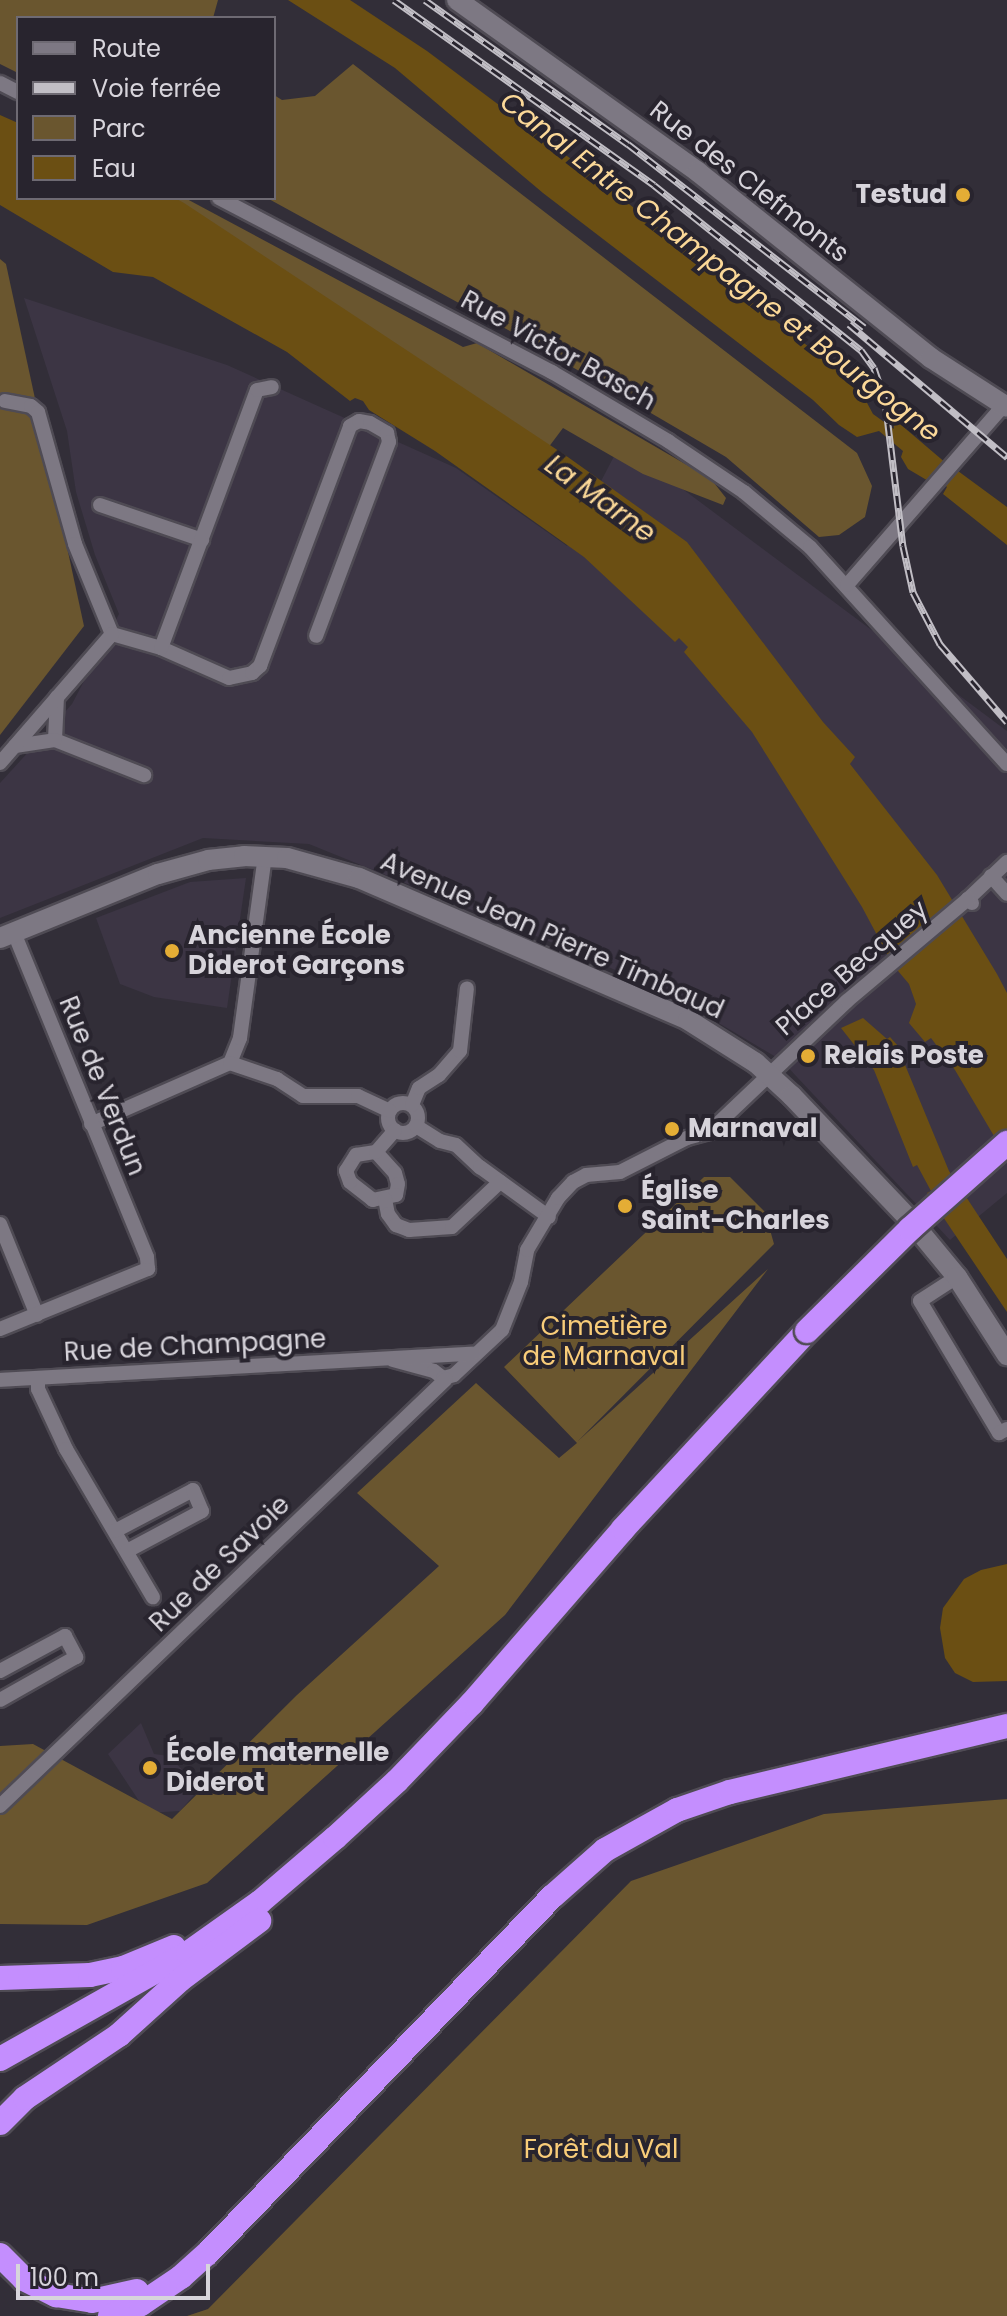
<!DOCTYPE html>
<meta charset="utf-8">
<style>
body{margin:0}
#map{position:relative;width:1007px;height:2316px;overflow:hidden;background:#322e38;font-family:Poppins,sans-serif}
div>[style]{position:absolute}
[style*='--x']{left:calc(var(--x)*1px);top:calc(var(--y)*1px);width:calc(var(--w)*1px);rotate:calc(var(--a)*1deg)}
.built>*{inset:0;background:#3c3544}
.green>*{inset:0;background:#6a562f}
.water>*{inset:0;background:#6b4f13}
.roads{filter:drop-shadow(2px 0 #4f4b54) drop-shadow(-2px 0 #4f4b54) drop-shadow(0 2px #4f4b54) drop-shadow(0 -2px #4f4b54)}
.street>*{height:14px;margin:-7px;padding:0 7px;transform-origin:7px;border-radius:7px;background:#7d7883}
.street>.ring{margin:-7px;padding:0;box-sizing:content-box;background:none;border:14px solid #7d7883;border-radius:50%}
.secondary>*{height:20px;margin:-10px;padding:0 10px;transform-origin:10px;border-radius:10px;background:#7d7883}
.highway>*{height:24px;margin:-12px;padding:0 12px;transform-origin:12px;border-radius:12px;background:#c48efe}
.rail>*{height:7px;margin-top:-3.5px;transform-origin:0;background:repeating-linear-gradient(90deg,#28242e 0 12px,#c1bec5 0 24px);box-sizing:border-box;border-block:2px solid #c1bec5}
.bridges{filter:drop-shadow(2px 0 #4f4b54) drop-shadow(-2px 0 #4f4b54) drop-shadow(0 2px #4f4b54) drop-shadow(0 -2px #4f4b54)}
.highway-bridge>*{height:24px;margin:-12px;padding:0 12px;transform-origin:12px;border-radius:12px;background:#c48efe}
.dots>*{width:22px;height:22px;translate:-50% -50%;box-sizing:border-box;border:4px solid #28242e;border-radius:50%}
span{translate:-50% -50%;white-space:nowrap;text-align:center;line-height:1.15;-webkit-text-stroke:8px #28242e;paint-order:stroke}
.street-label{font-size:26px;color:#d7d4db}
.poi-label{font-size:26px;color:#d7d4db;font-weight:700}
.right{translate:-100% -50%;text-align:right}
.left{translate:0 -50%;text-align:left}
.park-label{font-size:26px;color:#f8cc79}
.water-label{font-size:28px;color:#fbd898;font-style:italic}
.legend{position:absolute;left:16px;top:16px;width:260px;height:184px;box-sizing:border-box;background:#28242e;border:2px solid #6e6a73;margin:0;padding:10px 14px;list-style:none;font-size:24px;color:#d7d4db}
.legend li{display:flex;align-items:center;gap:16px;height:40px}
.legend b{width:40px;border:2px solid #6e6a73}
.scale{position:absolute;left:16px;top:2264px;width:194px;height:36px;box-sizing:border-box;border:4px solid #d7d4db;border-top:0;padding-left:10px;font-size:24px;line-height:28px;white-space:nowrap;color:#d7d4db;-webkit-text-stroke:6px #28242e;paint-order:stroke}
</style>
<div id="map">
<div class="built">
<i style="clip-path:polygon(24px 298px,227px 365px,456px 468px,567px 546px,621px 443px,1007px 731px,1007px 1193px,950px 1240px,781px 1060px,690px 1006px,590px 958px,309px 844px,203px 838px,0 918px,0 783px,72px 704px,119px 614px,95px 555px,76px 492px,67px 431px)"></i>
<i style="clip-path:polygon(246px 878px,227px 1008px,154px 997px,120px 984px,96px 918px,190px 882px)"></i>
<i style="clip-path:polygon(141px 1723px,154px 1754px,169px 1756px,200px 1788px,180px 1811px,147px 1813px,108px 1754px)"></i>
</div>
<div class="green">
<i style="clip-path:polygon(0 0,218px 0,213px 18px,18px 18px,18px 73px,0 64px)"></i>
<i style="clip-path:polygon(353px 64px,857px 453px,872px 486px,865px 517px,839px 535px,819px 537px,726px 457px,521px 337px,267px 198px,274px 198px,274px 95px,282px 100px,315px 96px)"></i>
<i style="clip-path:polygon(132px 198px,185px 198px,463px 347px,477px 343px,711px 479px,726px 498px,723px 505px,643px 474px,563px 428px,545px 452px)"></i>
<i style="clip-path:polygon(0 259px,6px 264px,84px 626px,0 735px)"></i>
<i style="clip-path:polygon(704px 1177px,730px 1177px,765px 1212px,774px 1244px,578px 1441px,768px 1269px,505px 1615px,207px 1883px,87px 1925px,0 1924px,0 1746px,33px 1744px,172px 1819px,297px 1695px,439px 1566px,357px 1493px,476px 1383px,559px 1458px,577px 1443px,504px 1367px)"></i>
<i style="clip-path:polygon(1007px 1799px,1007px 2316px,187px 2316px,208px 2309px,631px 1881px,824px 1814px)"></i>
</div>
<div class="water">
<i style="clip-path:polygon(288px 0,350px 0,427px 51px,595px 177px,858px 386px,873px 414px,894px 429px,893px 418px,947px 464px,942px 469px,951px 476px,958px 471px,1007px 507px,1007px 545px,943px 494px,947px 487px,936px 477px,930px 482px,908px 469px,901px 457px,903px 451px,879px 431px,857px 437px,839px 425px,813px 400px,543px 193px,395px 68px)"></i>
<i style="clip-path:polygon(0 115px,18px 123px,18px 198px,175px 198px,184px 203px,565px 455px,687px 542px,823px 722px,855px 757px,850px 764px,937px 875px,997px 974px,1007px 993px,1007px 1158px,955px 1070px,931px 1038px,925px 1042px,909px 1023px,916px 1004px,909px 984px,893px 965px,862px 907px,752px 732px,684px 652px,688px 647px,679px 638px,675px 642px,584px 557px,435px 451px,369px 410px,363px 401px,355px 398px,350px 401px,287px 352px,153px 277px,113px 272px,0 205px)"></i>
<i style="clip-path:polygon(863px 1018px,887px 1039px,890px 1037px,907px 1056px,903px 1060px,949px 1171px,1007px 1259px,1007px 1312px,927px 1193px,931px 1191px,917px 1165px,913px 1167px,874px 1070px,841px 1028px)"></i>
<i style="clip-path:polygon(1007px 1564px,1007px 1681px,973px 1682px,955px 1673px,945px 1658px,940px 1628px,943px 1608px,964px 1579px,981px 1570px)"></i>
</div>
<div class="roads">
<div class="street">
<i style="--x:0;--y:83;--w:20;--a:27"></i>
<i style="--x:219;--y:198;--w:376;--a:27.6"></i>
<i style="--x:552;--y:372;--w:135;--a:30.7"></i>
<i style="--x:668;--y:441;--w:92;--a:33.9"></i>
<i style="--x:744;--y:492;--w:86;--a:39.8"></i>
<i style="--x:810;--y:547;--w:293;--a:47.8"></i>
<i style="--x:5;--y:401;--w:26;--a:11"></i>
<i style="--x:31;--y:406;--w:9;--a:41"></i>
<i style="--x:38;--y:412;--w:137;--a:74.3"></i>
<i style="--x:75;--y:544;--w:97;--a:67.7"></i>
<i style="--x:100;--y:505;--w:108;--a:18.9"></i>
<i style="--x:847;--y:585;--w:239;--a:-48.9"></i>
<i style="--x:112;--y:634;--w:51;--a:15.9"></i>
<i style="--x:161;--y:648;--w:74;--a:23.8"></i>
<i style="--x:229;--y:678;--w:24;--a:-12"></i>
<i style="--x:252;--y:673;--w:11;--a:-41"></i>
<i style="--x:260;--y:666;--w:256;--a:-69.4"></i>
<i style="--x:350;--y:426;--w:10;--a:-29"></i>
<i style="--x:359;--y:421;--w:11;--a:10"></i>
<i style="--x:370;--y:423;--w:20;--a:30"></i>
<i style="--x:387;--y:433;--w:9;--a:77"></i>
<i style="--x:389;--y:442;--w:207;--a:110.6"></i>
<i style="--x:161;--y:648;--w:275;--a:-69.6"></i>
<i style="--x:257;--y:390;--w:15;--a:-11"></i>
<i style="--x:57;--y:697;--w:43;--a:92.7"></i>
<i style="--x:55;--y:740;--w:96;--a:21.5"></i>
<i style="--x:15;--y:746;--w:40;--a:-8.5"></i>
<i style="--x:0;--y:763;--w:171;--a:-49"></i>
<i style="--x:991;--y:876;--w:24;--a:48"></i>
<i style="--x:972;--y:903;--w:6;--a:-135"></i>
<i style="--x:968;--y:899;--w:54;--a:-43.5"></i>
<i style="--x:230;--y:1063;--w:27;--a:-68"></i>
<i style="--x:240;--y:1038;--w:184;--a:-82.2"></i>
<i class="ring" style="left:388px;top:1103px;width:16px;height:16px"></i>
<i style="--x:412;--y:1105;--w:18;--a:-68"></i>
<i style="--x:419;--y:1088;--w:24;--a:-33"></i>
<i style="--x:439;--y:1075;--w:32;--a:-49"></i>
<i style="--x:460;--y:1051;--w:63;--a:-83.7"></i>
<i style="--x:91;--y:1124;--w:152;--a:-23.7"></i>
<i style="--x:230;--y:1063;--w:50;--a:18.8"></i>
<i style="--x:277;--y:1079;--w:31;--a:33"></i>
<i style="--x:303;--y:1096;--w:55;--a:0"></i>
<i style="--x:358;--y:1096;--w:35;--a:25"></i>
<i style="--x:416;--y:1126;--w:28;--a:32"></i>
<i style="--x:440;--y:1141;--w:16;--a:14"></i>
<i style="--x:456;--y:1145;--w:33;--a:43"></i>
<i style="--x:480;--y:1167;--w:85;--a:35.9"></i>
<i style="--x:376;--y:1152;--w:28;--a:48"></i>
<i style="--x:395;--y:1173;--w:11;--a:75"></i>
<i style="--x:398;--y:1184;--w:11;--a:100"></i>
<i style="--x:396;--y:1195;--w:24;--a:168"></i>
<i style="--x:373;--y:1200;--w:29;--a:-142"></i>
<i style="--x:350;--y:1182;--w:12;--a:-110"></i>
<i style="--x:346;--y:1171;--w:19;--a:-58"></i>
<i style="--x:356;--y:1155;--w:20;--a:-9"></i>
<i style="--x:376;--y:1152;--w:29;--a:-49"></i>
<i style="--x:385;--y:1199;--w:15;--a:79"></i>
<i style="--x:388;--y:1214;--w:14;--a:54"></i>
<i style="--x:396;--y:1225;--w:14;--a:21"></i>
<i style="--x:409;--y:1230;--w:43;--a:-4"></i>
<i style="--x:452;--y:1227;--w:66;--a:-43.2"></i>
<i style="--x:0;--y:1224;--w:98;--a:67.9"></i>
<i style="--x:957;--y:1277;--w:44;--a:147"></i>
<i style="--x:920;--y:1301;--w:154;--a:59.1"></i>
<i style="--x:999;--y:1433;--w:9;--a:-27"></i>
<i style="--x:0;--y:1329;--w:160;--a:-22.1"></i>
<i style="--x:148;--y:1269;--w:12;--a:-95"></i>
<i style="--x:147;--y:1257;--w:351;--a:-112.3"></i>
<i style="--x:393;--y:1360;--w:42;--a:15"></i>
<i style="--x:434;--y:1371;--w:11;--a:38"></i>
<i style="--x:443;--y:1378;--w:11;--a:-15"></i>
<i style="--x:454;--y:1375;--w:66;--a:-43.2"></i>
<i style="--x:502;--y:1330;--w:52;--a:-68.4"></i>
<i style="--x:521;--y:1282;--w:33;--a:-79"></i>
<i style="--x:527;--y:1250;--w:61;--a:-59.2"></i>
<i style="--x:558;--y:1198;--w:22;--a:-47"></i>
<i style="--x:573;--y:1182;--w:15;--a:-28"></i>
<i style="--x:586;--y:1175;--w:34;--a:-5"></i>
<i style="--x:620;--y:1172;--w:75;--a:-26.9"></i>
<i style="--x:687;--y:1138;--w:23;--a:-15"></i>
<i style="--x:709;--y:1132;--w:190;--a:-43.5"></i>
<i style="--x:847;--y:1001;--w:158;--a:-40.1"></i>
<i style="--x:38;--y:1378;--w:11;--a:90"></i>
<i style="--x:38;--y:1389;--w:66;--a:65"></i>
<i style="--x:66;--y:1449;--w:172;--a:59.6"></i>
<i style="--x:0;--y:1380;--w:473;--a:-3.2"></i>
<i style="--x:115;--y:1531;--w:88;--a:-27.7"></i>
<i style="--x:193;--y:1490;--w:23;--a:67"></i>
<i style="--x:202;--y:1511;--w:85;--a:151.9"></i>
<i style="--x:0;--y:1671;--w:74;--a:-28.3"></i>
<i style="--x:65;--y:1636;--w:24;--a:62"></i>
<i style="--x:76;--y:1657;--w:87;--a:150.5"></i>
<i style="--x:0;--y:1806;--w:617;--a:-43.75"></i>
</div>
<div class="secondary">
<i style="--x:457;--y:0;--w:296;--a:35.5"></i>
<i style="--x:698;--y:172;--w:298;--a:38.6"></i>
<i style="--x:931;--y:358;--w:90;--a:32.8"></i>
<i style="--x:0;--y:938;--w:170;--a:-22.1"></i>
<i style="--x:158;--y:874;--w:52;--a:-15.6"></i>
<i style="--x:208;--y:860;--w:36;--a:-6"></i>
<i style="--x:244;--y:856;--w:43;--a:2.7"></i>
<i style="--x:287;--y:858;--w:75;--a:15.5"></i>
<i style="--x:359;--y:878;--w:358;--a:23.3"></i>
<i style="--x:688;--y:1020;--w:80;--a:32.3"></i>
<i style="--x:756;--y:1063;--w:49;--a:42.5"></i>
<i style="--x:792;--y:1096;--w:171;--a:46.4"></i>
<i style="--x:910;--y:1220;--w:74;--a:50.5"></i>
<i style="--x:957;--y:1277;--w:93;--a:57.3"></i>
</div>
<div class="highway">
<i style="--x:0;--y:1978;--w:90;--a:-1.9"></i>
<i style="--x:90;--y:1975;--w:34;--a:-12"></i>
<i style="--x:123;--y:1968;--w:55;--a:-22.4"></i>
<i style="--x:0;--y:2059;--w:216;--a:-29.4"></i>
<i style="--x:188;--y:1953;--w:88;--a:-35.3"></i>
<i style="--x:260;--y:1902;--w:99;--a:-40.5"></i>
<i style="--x:335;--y:1838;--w:84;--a:-42.6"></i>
<i style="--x:397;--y:1781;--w:108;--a:-46.1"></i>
<i style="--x:472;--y:1703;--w:230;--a:-49"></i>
<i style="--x:623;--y:1529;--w:270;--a:-47.1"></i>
<i style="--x:0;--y:2123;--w:35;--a:-45"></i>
<i style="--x:25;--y:2098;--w:113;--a:-33.8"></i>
<i style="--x:119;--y:2035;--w:82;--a:-42"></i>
<i style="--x:180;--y:1980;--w:99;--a:-36.8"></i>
<i style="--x:0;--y:2255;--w:34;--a:45"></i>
<i style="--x:24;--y:2279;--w:36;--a:27"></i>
<i style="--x:56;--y:2295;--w:36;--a:9"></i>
<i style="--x:92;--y:2301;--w:46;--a:-12.5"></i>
<i style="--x:110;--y:2316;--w:33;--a:-21"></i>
<i style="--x:141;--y:2304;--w:48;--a:-34"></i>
<i style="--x:181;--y:2277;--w:36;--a:-42"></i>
<i style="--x:208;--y:2253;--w:496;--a:-46"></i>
<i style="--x:553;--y:1896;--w:69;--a:-41.5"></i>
<i style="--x:605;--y:1850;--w:82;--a:-29.1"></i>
<i style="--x:677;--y:1810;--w:56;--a:-18.8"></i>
<i style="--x:730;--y:1792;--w:285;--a:-13.4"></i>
</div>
</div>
<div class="rail">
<i style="--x:394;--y:0;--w:319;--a:35.4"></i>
<i style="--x:654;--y:185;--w:265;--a:38.6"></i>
<i style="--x:861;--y:350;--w:22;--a:54"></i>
<i style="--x:874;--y:368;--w:34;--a:71"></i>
<i style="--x:885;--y:400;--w:147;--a:83"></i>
<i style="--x:903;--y:546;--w:47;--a:77.7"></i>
<i style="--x:913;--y:592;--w:59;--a:62.6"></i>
<i style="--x:940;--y:644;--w:103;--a:49.3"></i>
<i style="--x:425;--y:0;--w:249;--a:35.4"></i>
<i style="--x:628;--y:144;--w:299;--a:37.8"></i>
<i style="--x:849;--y:324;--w:207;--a:40.1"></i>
</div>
<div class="bridges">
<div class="highway-bridge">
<i style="--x:807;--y:1331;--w:145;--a:-44.7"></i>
<i style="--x:910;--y:1229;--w:130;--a:-41.6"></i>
</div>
</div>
<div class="dots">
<i style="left:963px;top:195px;background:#e4ad35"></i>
<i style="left:172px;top:951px;background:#e4ad35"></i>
<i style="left:808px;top:1056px;background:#e4ad35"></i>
<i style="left:672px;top:1129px;background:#e4ad35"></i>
<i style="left:625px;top:1206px;background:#e4ad35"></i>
<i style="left:150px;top:1768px;background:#e4ad35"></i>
</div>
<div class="street-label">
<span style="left:749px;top:182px;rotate:38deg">Rue des Clefmonts</span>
<span style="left:558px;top:351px;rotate:29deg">Rue Victor Basch</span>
<span style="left:552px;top:936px;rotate:24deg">Avenue Jean Pierre Timbaud</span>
<span style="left:852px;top:968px;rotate:-41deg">Place Becquey</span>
<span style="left:102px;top:1086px;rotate:68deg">Rue de Verdun</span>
<span style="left:195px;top:1346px;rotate:-3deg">Rue de Champagne</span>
<span style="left:220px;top:1564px;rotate:-44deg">Rue de Savoie</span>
</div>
<div class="poi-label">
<span class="right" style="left:947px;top:195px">Testud</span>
<span class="left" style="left:188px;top:951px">Ancienne École<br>Diderot Garçons</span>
<span class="left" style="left:824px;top:1056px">Relais Poste</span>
<span class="left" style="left:688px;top:1129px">Marnaval</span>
<span class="left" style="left:641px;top:1206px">Église<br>Saint-Charles</span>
<span class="left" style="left:166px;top:1768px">École maternelle<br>Diderot</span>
</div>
<div class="park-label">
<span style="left:604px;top:1342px">Cimetière<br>de Marnaval</span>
<span style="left:601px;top:2150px">Forêt du Val</span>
</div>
<div class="water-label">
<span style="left:720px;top:267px;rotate:38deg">Canal Entre Champagne et Bourgogne</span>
<span style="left:600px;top:499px;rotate:36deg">La Marne</span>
</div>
<ul class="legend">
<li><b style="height:10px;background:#7d7883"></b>Route</li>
<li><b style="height:10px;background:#c1bec5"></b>Voie ferrée</li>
<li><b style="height:22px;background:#6a562f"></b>Parc</li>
<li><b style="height:22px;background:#6b4f13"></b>Eau</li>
</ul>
<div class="scale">100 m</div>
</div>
